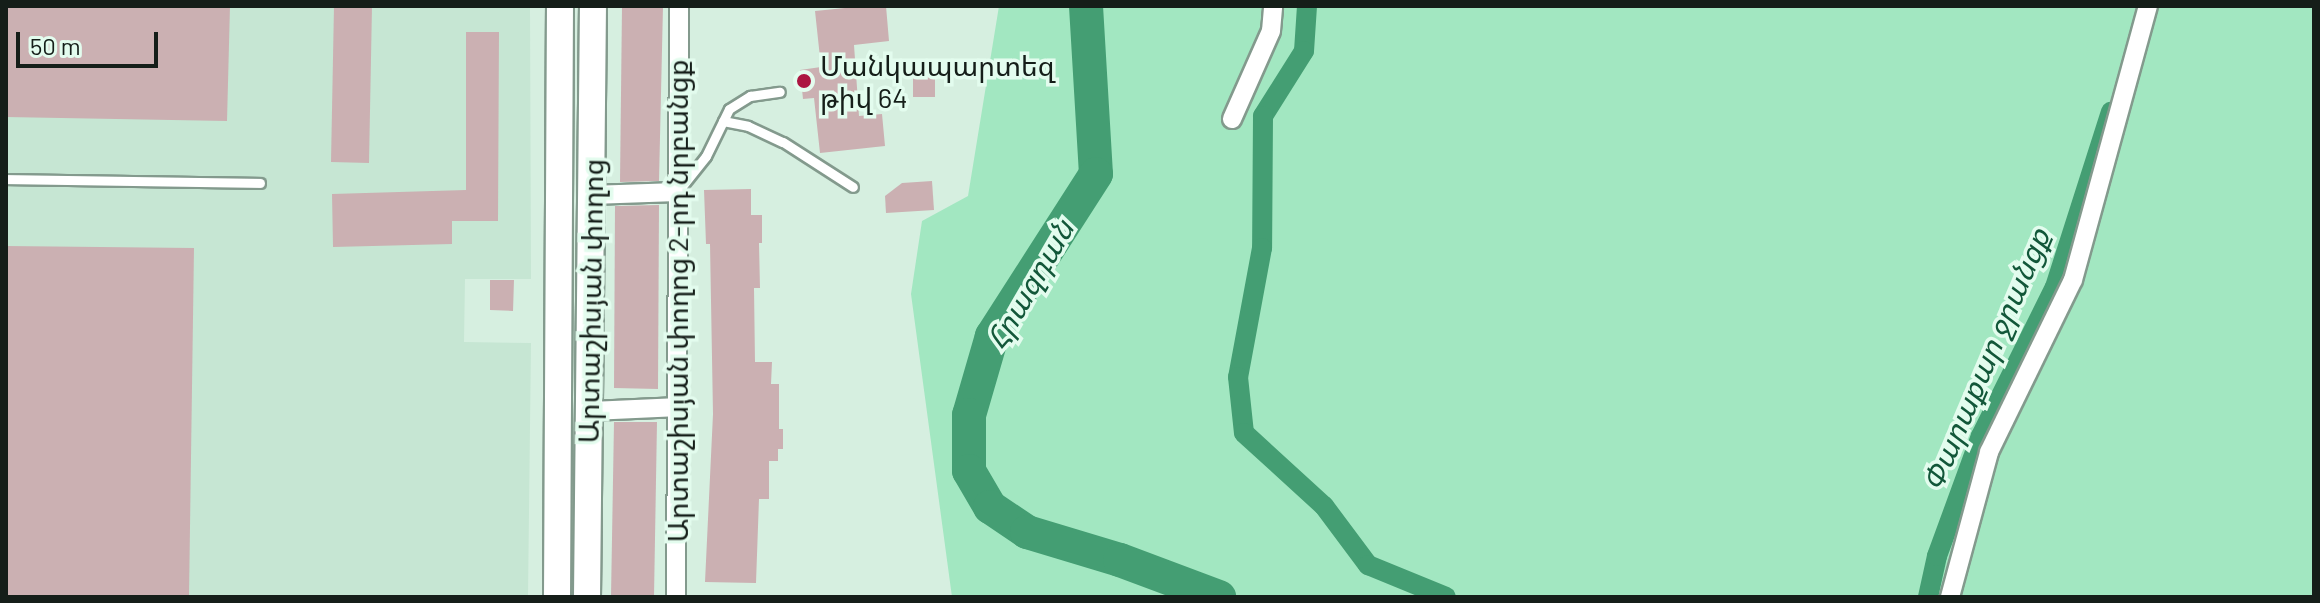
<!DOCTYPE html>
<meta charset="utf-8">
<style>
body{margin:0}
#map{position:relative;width:2320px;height:603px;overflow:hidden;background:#d6efe0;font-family:Barlow,"Noto Sans Armenian",sans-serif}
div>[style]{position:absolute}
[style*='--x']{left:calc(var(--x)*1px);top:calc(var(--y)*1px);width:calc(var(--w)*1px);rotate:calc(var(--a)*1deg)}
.built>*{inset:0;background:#c6e6d3}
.green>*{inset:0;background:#a2e7c1}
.canal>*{height:20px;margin:-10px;padding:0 10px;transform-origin:10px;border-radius:10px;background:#449e73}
.river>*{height:34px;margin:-17px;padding:0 17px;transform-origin:17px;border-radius:17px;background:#449e73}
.building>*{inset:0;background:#cbb0b2}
.roads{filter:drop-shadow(2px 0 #839a8d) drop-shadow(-2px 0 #839a8d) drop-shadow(0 2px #839a8d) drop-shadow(0 -2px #839a8d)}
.lane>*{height:9px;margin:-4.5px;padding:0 4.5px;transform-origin:4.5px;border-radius:4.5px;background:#fff}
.street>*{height:18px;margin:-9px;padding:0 9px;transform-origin:9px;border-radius:9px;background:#fff}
.secondary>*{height:26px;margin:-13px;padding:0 13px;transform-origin:13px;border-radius:13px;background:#fff}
.dots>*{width:22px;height:22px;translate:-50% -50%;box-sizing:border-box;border:4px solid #e3fcee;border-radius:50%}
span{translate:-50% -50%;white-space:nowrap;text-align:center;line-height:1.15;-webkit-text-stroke:7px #e3fcee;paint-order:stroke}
.poi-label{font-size:28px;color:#151e19}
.left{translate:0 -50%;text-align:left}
.street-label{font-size:28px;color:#151e19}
.water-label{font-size:30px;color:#125739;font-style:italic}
.frame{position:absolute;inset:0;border:8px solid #151e19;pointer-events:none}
.scale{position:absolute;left:16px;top:32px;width:142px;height:36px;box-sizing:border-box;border:4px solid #151e19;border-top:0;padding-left:10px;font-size:24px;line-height:28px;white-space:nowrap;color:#151e19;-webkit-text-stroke:6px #e3fcee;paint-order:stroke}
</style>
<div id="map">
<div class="built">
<i style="clip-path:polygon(6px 6px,530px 6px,531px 279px,465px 279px,464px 342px,531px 343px,528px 597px,6px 597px)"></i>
</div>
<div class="green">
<i style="clip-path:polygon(999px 6px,2314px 6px,2314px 597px,952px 597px,911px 294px,922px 221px,968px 196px)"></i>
</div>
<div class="canal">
<i style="--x:1307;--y:6;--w:45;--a:93.8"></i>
<i style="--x:1304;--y:51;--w:77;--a:122.2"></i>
<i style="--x:1263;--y:116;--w:132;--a:90.4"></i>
<i style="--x:1262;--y:248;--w:131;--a:100.5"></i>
<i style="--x:1238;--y:377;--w:56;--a:83.9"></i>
<i style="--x:1244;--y:433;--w:108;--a:42.4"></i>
<i style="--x:1324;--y:506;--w:74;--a:53.3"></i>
<i style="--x:1368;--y:565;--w:84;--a:22.3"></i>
<i style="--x:1928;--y:597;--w:42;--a:-77.6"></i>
<i style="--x:1937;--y:556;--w:128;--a:-69.9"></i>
<i style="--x:1981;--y:436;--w:166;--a:-63.6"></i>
<i style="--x:2055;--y:287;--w:184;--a:-72.3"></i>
</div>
<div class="river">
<i style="--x:1086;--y:6;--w:168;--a:86.6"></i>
<i style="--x:1096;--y:174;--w:193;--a:122.7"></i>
<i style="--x:992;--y:336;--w:82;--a:106.2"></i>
<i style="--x:969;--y:415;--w:56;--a:90"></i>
<i style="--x:969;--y:471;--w:42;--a:59.7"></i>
<i style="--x:990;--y:507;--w:45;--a:34"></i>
<i style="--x:1027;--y:532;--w:97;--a:16.8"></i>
<i style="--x:1120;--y:560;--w:106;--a:20.5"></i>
</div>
<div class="building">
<i style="clip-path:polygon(6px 6px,230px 6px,227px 121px,6px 117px)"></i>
<i style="clip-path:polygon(334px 6px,372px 6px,369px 163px,331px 162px)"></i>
<i style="clip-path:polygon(622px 6px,663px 6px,659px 181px,620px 182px)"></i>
<i style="clip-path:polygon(865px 6px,886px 6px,889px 41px,854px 45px,859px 116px,882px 114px,885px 146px,820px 153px,814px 98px,803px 99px,800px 70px,821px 67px,815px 11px)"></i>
<i style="clip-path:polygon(466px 32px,499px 32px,498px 221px,452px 221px,452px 244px,333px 247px,332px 194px,466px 190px)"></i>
<i style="clip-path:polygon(913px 62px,935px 62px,935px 97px,913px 97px)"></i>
<i style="clip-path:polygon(932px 181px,934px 210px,886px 213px,885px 196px,902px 183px)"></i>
<i style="clip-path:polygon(751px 189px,751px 215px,762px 215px,762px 243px,759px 243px,760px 288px,754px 288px,755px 362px,772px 362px,771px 384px,779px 384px,779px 429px,783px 429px,783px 449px,778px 449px,778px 461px,769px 461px,769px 499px,759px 499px,756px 583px,705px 582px,713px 414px,710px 244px,706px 244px,704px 190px)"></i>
<i style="clip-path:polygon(659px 205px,658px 389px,614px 388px,615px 206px)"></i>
<i style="clip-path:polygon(6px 246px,194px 248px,189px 597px,6px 597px)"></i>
<i style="clip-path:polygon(490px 280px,514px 280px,513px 311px,490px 310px)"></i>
<i style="clip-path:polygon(614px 422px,657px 422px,654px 597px,611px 597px)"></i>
</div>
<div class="roads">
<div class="lane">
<i style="--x:723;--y:121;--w:25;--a:11"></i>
<i style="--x:748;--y:126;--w:38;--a:25"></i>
<i style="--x:783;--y:142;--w:83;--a:32.7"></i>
<i style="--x:6;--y:179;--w:254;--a:0.9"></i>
<i style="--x:679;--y:190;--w:43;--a:-51.5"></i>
<i style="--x:706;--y:156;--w:52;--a:-63.9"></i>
<i style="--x:729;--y:109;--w:25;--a:-32"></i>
<i style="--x:750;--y:96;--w:30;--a:-8"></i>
</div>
<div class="street">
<i style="--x:1232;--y:119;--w:96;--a:-66.1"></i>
<i style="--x:1271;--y:31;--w:25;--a:-85"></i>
<i style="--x:591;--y:195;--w:86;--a:-2"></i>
<i style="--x:589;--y:411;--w:87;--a:-2.6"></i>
<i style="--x:676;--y:597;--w:591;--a:-89.71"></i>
<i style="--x:1950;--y:597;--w:150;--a:-74.9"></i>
<i style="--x:1989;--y:452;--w:191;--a:-64"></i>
<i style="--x:2073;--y:280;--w:284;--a:-74.7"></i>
</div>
<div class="secondary">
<i style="--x:557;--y:597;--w:591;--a:-89.71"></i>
<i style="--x:587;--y:597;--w:591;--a:-89.42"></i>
</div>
</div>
<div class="dots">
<i style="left:804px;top:81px;background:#ac1742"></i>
</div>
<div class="poi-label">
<span class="left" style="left:820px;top:81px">Մանկապարտեզ<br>թիվ 64</span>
</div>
<div class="street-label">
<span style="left:590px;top:301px;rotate:-89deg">Արտաշիսյան փողոց</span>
<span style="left:677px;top:301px;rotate:-90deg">Արտաշիսյան փողոց 2-րդ նրբանցք</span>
</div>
<div class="water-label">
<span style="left:1029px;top:284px;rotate:-60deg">Հրազդան</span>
<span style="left:1985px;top:359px;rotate:-67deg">Փարաքար ջրանցք</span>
</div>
<div class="frame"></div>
<div class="scale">50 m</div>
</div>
